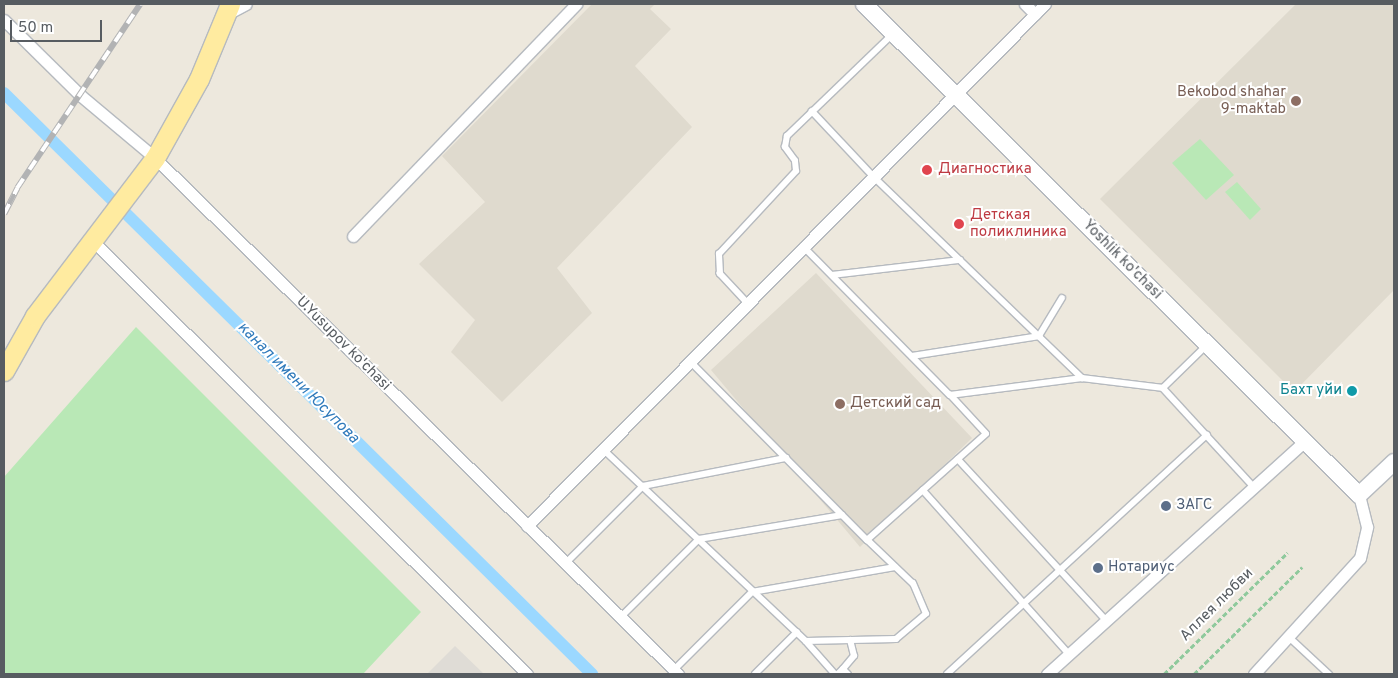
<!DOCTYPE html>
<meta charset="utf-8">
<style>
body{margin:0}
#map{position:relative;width:1398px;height:678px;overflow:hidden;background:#ede8dd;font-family:Overpass,sans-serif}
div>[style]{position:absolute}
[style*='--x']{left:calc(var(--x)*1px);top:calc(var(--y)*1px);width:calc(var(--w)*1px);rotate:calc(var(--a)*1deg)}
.industrial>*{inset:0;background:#dfdcd6}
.education>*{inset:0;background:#dfdace}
.green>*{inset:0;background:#b9e8b6}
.canal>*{height:12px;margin:-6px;padding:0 6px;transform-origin:6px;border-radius:6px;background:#9bd8ff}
.path>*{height:2.5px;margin-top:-1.25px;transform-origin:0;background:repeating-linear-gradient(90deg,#8fc99c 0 5px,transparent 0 7.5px)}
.roads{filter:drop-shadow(1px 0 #b6babf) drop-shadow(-1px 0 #b6babf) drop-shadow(0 1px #b6babf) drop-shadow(0 -1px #b6babf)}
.lane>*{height:5.5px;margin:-2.75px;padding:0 2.75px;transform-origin:2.75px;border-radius:2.75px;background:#fff}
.street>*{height:11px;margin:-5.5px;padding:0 5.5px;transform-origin:5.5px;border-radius:5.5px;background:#fff}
.secondary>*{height:16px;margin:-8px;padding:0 8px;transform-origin:8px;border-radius:8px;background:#fff}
.primary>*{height:19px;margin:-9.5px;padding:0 9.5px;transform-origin:9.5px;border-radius:9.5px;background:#ffeba0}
.rail>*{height:5.5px;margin-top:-2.75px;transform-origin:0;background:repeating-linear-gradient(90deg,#fff 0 11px,#b2b3b4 0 22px);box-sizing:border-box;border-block:1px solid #b2b3b4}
.dots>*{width:14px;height:14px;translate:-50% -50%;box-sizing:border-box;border:2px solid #fff;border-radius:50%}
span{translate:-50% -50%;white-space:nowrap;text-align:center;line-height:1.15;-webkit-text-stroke:4px #fff;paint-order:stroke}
.education-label{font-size:15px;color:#785e54}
.right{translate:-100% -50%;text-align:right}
.left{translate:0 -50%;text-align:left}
.health-label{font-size:15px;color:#be3a42}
.street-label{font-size:15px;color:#575c61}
.culture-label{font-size:15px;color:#0d838f}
.service-label{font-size:15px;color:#4e5e75}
.water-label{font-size:16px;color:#2f7abb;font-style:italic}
.frame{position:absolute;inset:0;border:5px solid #575c61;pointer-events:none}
.scale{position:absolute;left:10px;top:20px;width:92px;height:22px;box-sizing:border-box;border:2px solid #575c61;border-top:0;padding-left:6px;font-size:15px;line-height:18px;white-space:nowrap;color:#575c61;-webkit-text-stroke:4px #fff;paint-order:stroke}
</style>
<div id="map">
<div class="industrial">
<i style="clip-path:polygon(455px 646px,484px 674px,427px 674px)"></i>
</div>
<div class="education">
<i style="clip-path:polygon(592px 4px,655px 4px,650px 9px,671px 29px,635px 66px,692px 127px,557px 268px,592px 313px,502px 402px,451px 352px,475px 320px,419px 264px,485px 202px,442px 156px)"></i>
<i style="clip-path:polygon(1296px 4px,1394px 4px,1394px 290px,1294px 392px,1100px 199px)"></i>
<i style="clip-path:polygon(816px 273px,972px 438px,860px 547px,711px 370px)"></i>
</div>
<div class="green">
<i style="clip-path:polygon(1200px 139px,1234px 175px,1206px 200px,1172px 163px)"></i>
<i style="clip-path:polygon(1237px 182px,1261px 209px,1250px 220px,1225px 192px)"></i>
<i style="clip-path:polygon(136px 327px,421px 612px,363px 674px,4px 674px,4px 477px)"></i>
</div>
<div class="canal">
<i style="--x:4;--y:93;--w:827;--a:44.66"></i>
</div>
<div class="path">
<i style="--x:1164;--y:674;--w:173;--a:-44.5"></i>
<i style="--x:1194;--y:674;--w:152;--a:-44.7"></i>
</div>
<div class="roads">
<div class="lane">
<i style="--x:812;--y:111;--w:89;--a:46.8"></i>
<i style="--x:873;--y:176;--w:291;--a:44"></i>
<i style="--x:1082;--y:378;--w:82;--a:7"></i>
<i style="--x:1163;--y:388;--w:60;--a:-44.3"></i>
<i style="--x:803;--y:246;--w:209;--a:45.4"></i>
<i style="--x:950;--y:395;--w:133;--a:-7.3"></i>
<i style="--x:832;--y:275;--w:129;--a:-6.7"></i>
<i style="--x:747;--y:303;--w:40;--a:-133"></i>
<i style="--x:720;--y:274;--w:20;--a:-93"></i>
<i style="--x:719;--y:254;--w:113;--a:-47.1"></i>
<i style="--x:796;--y:171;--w:10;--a:-96"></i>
<i style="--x:795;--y:161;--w:17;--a:-126"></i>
<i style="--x:785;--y:147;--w:11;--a:-80"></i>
<i style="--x:787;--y:136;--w:146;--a:-43.9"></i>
<i style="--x:912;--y:356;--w:129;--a:-8.9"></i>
<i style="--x:1039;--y:336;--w:44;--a:-58.8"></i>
<i style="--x:690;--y:361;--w:252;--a:45.3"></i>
<i style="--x:867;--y:540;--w:159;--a:-41.7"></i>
<i style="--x:986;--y:434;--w:53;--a:-132.7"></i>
<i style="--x:1163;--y:388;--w:134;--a:47.4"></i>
<i style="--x:603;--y:449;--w:279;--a:43.4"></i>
<i style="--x:806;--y:641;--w:90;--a:-1.3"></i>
<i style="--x:896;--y:639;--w:39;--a:-40"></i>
<i style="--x:926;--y:614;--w:33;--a:-113"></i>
<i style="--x:913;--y:584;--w:64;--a:-136.3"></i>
<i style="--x:958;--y:459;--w:217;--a:47.4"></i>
<i style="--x:923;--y:490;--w:220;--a:48.3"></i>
<i style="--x:565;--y:564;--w:110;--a:-45"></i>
<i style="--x:643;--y:486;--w:146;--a:-11.1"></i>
<i style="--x:621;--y:617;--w:110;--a:-45"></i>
<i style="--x:699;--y:539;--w:145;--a:-9.5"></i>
<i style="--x:1288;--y:636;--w:56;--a:42.8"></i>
<i style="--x:806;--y:641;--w:44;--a:48.7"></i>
<i style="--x:843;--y:669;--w:17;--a:-50"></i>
<i style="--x:854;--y:656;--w:16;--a:-104"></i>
<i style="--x:674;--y:670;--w:110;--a:-45"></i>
<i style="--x:752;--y:592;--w:145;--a:-9.9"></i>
<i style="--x:755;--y:674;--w:59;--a:-45"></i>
<i style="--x:838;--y:674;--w:7;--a:-45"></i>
<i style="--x:843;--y:669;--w:7;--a:45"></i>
<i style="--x:947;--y:674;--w:353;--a:-42.6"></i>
</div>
<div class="street">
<i style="--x:1025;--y:4;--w:14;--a:45"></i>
<i style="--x:227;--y:14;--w:21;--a:-28"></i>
<i style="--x:4;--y:20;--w:107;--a:44.6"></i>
<i style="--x:80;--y:95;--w:98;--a:40"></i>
<i style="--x:155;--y:158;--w:735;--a:44.61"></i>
<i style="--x:353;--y:236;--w:322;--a:-46.1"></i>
<i style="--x:91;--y:239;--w:616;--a:44.93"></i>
<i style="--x:527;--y:526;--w:735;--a:-45.22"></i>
<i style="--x:1047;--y:674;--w:348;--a:-42.1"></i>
<i style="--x:1254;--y:674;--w:157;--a:-47.6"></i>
<i style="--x:1360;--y:558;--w:32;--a:-77"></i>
<i style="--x:1367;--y:527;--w:33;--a:-104"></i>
</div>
<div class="secondary">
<i style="--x:864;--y:4;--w:697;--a:44.77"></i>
<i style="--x:1359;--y:495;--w:48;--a:-43.3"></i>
</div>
<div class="primary">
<i style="--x:4;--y:371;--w:63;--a:-60.6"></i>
<i style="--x:35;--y:316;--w:198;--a:-52.8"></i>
<i style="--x:155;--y:158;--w:90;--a:-60.9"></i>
<i style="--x:199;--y:79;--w:81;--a:-67.5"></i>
</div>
</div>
<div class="rail">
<i style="--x:4;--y:214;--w:29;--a:-63"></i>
<i style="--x:17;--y:188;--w:221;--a:-56.2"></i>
</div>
<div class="dots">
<i style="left:1296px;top:101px;background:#8d6e63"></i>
<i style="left:927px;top:170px;background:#e0444e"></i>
<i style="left:959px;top:224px;background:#e0444e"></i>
<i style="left:1352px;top:391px;background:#0f9aa8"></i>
<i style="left:840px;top:404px;background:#8d6e63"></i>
<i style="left:1166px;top:506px;background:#5c6f8a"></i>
<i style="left:1098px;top:568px;background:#5c6f8a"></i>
</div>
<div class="education-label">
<span class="right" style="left:1286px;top:101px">Bekobod shahar<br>9-maktab</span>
<span class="left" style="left:850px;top:404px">Детский сад</span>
</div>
<div class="health-label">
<span class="left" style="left:938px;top:170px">Диагностика</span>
<span class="left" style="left:970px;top:224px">Детская<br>поликлиника</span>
</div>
<div class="street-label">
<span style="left:1122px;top:260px;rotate:45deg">Yoshlik ko'chasi</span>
<span style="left:343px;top:344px;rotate:45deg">U.Yusupov ko'chasi</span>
<span style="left:1217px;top:605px;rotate:-45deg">Аллея любви</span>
</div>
<div class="culture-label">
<span class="right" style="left:1342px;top:391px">Бахт уйи</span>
</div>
<div class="service-label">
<span class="left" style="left:1176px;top:506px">ЗАГС</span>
<span class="left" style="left:1108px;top:568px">Нотариус</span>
</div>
<div class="water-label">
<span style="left:298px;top:383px;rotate:45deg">канал имени Юсупова</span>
</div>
<div class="frame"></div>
<div class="scale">50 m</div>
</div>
